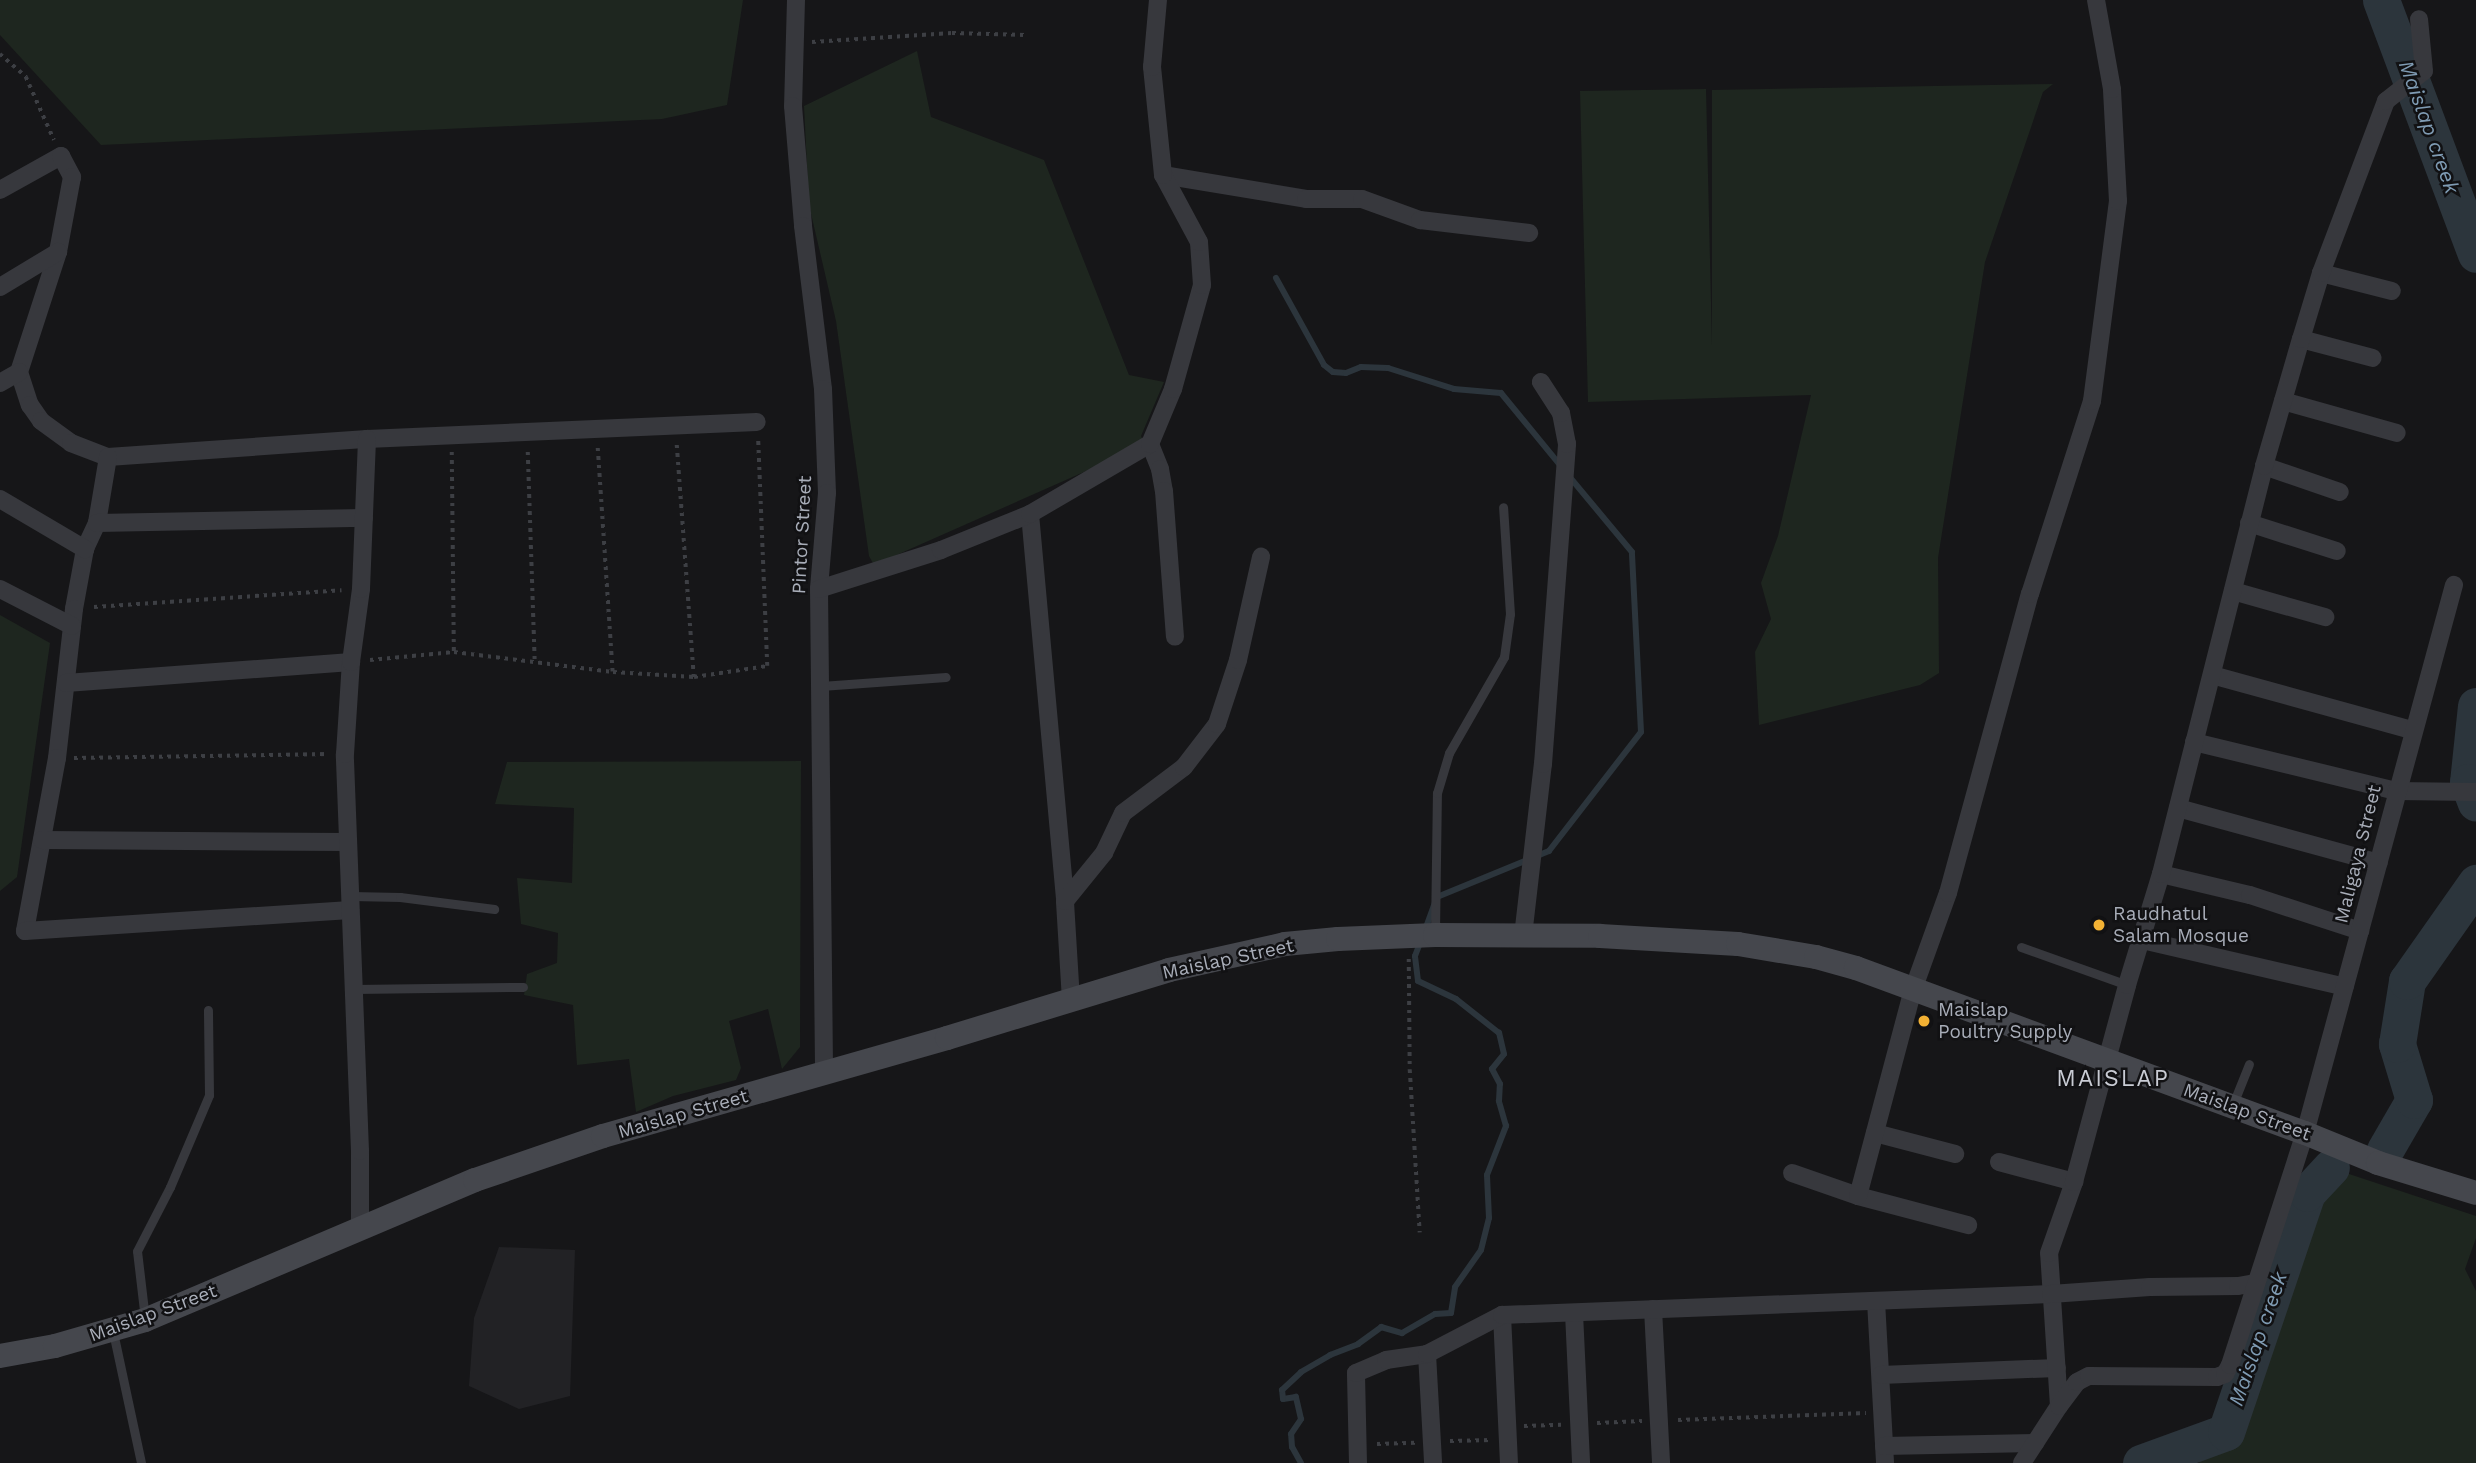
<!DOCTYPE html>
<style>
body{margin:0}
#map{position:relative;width:2476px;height:1463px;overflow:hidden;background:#161618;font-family:"Work Sans",sans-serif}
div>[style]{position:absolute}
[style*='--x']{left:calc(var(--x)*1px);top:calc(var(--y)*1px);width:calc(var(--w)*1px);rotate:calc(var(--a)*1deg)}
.built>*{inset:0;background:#222225}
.green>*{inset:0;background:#1e261f}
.stream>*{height:6px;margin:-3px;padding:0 3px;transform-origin:3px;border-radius:3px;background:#2c353c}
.river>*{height:37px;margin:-18.5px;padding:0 18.5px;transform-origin:18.5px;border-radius:18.5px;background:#2c353c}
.path>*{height:3.5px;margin-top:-1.75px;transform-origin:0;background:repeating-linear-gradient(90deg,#3d3f44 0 3.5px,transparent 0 8.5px)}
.lane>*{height:9px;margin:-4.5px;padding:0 4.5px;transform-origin:4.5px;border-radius:4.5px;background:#37383d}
.street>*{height:18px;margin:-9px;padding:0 9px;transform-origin:9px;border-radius:9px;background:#37383d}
.secondary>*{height:24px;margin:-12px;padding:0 12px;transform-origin:12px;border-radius:12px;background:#45474d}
.dots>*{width:19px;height:19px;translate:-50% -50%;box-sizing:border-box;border:4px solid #111113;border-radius:50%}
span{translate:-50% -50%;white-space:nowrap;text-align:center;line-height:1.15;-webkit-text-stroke:5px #111113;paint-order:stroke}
.street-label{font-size:19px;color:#a8adb8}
.poi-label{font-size:19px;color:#a8adb8}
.left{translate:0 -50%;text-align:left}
.water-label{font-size:21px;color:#7f9bb3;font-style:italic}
.quarter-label{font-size:23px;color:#c9ccd4;letter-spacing:2px}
</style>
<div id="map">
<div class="built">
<i style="clip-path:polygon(499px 1247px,575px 1250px,570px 1396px,519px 1409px,469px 1386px,474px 1318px)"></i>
</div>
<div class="green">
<i style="clip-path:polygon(0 0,743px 0,727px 105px,662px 119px,101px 145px,0 35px)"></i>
<i style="clip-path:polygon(917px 51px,931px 117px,1044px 160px,1129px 375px,1164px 382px,1141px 436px,1145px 445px,874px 565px,869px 556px,836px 321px,809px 205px,804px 106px)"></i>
<i style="clip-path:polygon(2053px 84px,2043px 92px,1985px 262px,1938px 558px,1939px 673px,1920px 685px,1759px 725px,1755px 652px,1771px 619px,1761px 583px,1778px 536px,1811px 395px,1588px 402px,1580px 91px,1706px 89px,1712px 346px,1712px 90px)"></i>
<i style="clip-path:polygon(0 615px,50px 643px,17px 877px,0 891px)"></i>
<i style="clip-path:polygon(801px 761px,800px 1047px,782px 1069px,768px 1009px,729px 1021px,741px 1068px,736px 1080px,673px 1096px,636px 1112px,629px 1059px,577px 1065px,573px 1005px,524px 995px,527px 974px,557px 963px,558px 933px,521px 924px,517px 878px,572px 883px,574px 808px,495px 804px,507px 762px)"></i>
<i style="clip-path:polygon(2340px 1171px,2476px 1216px,2476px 1238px,2465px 1269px,2476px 1291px,2476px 1463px,2199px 1463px,2251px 1368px,2292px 1223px)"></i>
</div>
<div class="stream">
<i style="--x:1276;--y:278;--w:99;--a:61.1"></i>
<i style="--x:1324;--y:365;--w:11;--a:38"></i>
<i style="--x:1333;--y:372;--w:13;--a:4"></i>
<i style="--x:1346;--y:373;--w:16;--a:-22"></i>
<i style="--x:1361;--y:367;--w:27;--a:2"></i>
<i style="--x:1388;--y:368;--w:69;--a:17.7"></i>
<i style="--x:1454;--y:389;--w:47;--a:4.9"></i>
<i style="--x:1501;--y:393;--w:93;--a:50.7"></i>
<i style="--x:1425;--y:930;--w:35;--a:-70"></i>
<i style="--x:1437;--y:897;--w:121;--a:-22.3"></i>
<i style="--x:1549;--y:851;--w:150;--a:-52.3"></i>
<i style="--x:1641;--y:732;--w:180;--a:-92.9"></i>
<i style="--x:1632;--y:552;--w:99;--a:-129.7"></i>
<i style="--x:1301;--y:1463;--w:18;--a:-119"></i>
<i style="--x:1292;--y:1447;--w:13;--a:-94"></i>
<i style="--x:1291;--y:1434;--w:18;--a:-56"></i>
<i style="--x:1301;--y:1419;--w:23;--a:-103"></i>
<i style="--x:1296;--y:1397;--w:13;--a:171"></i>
<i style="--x:1283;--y:1399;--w:9;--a:-96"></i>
<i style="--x:1282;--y:1390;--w:26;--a:-43"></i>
<i style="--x:1301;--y:1372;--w:34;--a:-30"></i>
<i style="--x:1330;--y:1355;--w:30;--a:-21"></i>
<i style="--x:1358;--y:1344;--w:29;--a:-36"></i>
<i style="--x:1381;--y:1327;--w:22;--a:16"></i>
<i style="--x:1402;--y:1333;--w:38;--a:-30"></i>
<i style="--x:1435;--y:1314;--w:16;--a:-4"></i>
<i style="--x:1451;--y:1313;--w:26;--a:-81"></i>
<i style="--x:1455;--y:1287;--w:45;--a:-54.9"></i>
<i style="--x:1481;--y:1250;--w:33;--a:-76"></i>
<i style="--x:1489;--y:1218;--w:43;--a:-92.7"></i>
<i style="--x:1487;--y:1175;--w:53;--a:-68.8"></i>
<i style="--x:1506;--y:1126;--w:26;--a:-106"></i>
<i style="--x:1499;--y:1101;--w:17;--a:-87"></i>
<i style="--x:1500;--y:1084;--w:17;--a:-118"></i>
<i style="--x:1492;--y:1069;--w:19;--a:-51"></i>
<i style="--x:1504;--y:1054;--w:22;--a:-103"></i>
<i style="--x:1499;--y:1033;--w:55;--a:-141.7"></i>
<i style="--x:1456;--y:999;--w:42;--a:-154.7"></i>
<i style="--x:1418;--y:981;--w:25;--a:-97"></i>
<i style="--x:1415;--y:956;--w:14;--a:-69"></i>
</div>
<div class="river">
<i style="--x:2381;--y:0;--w:271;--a:69.5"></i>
<i style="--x:2476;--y:706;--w:76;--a:96"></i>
<i style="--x:2468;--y:782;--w:22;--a:69"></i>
<i style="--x:2385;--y:1150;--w:58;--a:-59.9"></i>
<i style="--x:2414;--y:1100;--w:59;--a:-106.9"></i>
<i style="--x:2397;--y:1044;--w:64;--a:-81"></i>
<i style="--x:2407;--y:981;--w:120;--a:-54.9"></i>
<i style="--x:2141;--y:1463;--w:90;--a:-20"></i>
<i style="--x:2226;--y:1432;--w:252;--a:-71.3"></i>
<i style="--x:2307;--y:1193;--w:35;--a:-47"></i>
</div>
<div class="path">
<i style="--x:812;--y:42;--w:140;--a:-3.7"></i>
<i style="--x:952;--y:33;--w:73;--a:1.6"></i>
<i style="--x:0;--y:54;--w:35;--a:41"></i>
<i style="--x:26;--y:77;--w:69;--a:66"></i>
<i style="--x:677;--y:445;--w:233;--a:85.8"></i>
<i style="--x:598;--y:448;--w:224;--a:86.2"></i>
<i style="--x:452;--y:452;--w:200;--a:89.4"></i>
<i style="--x:528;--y:452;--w:211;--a:88.1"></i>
<i style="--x:94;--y:607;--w:248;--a:-3.9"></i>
<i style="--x:370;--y:660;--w:84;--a:-5.4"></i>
<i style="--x:454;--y:652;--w:160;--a:7.2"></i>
<i style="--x:613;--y:672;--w:81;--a:3.5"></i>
<i style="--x:694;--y:677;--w:74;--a:-8.6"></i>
<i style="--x:767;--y:666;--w:226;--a:-92.3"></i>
<i style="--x:74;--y:758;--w:255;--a:-0.9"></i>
<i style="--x:1409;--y:959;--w:111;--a:89.5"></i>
<i style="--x:1410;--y:1070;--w:163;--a:86.5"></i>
<i style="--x:1678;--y:1420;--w:188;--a:-2.1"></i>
<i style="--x:1597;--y:1423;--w:45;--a:-2.5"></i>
<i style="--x:1524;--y:1426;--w:37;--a:-2"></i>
<i style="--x:1450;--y:1441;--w:42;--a:-1.4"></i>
<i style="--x:1377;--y:1444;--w:38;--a:-2"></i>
</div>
<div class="lane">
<i style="--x:821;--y:686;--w:125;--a:-4.1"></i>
<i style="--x:351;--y:896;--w:49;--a:1.2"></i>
<i style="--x:400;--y:897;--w:95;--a:7.3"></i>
<i style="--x:1435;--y:932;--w:139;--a:-89.2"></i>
<i style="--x:1437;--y:793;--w:42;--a:-73.3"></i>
<i style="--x:1449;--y:753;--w:111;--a:-60.2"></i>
<i style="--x:1504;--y:657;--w:43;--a:-82.1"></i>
<i style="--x:1510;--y:614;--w:107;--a:-93.7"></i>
<i style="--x:2021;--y:947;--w:113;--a:19.7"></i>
<i style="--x:354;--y:989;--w:169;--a:-0.7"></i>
<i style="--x:2233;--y:1104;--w:43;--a:-68.2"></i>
<i style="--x:145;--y:1319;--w:68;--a:-96.7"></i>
<i style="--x:137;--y:1251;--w:72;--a:-62.7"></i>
<i style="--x:170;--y:1187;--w:100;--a:-67"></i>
<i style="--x:209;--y:1095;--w:85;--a:-90.7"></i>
<i style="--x:113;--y:1332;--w:134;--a:77.9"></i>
</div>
<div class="street">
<i style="--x:796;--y:0;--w:106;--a:91.6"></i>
<i style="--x:793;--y:106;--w:120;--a:85.2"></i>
<i style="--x:803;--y:226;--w:164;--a:83"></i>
<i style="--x:823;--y:389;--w:104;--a:87.8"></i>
<i style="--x:827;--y:493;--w:96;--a:94.8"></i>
<i style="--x:819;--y:589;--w:484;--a:89.4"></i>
<i style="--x:1163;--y:175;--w:145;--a:9.5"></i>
<i style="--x:1306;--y:199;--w:56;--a:0"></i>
<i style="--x:1362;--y:199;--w:62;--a:19.9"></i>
<i style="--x:1420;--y:220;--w:110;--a:6.8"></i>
<i style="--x:0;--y:190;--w:70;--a:-29.1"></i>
<i style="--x:61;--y:156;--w:24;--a:62"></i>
<i style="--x:72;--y:177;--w:76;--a:100.6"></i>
<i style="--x:58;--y:252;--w:126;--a:108"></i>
<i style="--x:19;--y:372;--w:35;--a:72"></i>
<i style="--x:30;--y:405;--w:19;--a:55"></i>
<i style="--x:41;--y:421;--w:37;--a:36"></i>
<i style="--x:71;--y:443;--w:40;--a:21"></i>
<i style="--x:108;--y:457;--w:260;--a:-4"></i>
<i style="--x:367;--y:439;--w:390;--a:-2.5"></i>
<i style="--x:2321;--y:273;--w:73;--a:14.2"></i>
<i style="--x:0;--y:287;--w:68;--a:-31.1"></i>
<i style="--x:2301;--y:339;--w:74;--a:14.8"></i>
<i style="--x:0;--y:383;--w:22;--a:-30"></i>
<i style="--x:2283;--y:401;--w:118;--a:15.7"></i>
<i style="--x:1150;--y:444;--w:27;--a:68"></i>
<i style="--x:1160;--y:469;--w:22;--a:80"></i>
<i style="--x:1164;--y:491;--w:146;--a:85.7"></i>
<i style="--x:108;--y:457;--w:67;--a:99.5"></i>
<i style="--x:97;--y:523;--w:29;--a:115"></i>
<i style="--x:85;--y:549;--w:61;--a:100.4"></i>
<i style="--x:74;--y:609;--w:150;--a:96.5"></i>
<i style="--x:57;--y:758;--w:176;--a:100.5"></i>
<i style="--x:25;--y:931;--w:326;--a:-3.7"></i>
<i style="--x:2264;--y:466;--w:80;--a:18.9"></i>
<i style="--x:0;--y:499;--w:99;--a:30.5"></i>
<i style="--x:1030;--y:514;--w:389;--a:84.8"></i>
<i style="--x:97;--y:523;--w:267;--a:-1.1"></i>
<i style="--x:2249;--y:523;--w:92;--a:17.7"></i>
<i style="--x:0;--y:589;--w:81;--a:27.2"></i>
<i style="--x:819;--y:589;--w:128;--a:-17.7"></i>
<i style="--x:941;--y:550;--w:96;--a:-22"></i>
<i style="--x:1030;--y:514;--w:139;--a:-30.3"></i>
<i style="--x:1150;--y:444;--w:60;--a:-67.3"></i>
<i style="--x:1173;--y:389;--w:108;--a:-74.4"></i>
<i style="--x:1202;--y:285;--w:43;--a:-94"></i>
<i style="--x:1199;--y:242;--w:76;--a:-118.2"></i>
<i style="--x:1163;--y:175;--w:109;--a:-95.8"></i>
<i style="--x:1152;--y:67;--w:67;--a:-84.9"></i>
<i style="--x:2233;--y:591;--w:96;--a:15.8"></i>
<i style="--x:2212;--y:675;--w:207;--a:15.4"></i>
<i style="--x:66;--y:683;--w:286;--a:-4.2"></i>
<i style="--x:2194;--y:742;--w:208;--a:13.6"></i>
<i style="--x:2396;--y:791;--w:80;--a:0.7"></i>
<i style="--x:2178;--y:808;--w:208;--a:15.3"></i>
<i style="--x:42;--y:840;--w:304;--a:0.4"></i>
<i style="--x:2161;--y:874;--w:91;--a:13.3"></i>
<i style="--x:2250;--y:895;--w:116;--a:18.1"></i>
<i style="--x:1523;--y:936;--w:173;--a:-83.4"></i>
<i style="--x:1543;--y:764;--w:321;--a:-85.7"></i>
<i style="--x:1567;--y:444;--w:32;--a:-101"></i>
<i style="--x:1561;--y:413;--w:37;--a:-123"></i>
<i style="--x:2142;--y:940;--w:208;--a:13"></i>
<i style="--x:1071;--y:1000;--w:99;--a:-93.5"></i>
<i style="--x:1065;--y:901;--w:62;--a:-50.9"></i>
<i style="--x:1104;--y:853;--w:44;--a:-64.6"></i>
<i style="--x:1123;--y:813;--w:76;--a:-37"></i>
<i style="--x:1184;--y:767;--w:54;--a:-52.5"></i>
<i style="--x:1217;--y:724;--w:67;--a:-71.8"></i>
<i style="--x:1238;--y:660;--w:106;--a:-77.4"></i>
<i style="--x:1875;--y:1133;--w:83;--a:14.7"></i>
<i style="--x:1999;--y:1162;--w:78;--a:14.9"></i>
<i style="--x:1792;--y:1173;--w:70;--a:19.2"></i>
<i style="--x:1858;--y:1196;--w:114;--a:14.8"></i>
<i style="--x:1858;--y:1196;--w:213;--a:-75.1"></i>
<i style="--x:1913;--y:990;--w:103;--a:-70.2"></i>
<i style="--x:1948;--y:893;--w:310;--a:-74.7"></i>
<i style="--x:2030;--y:594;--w:203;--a:-72.2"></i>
<i style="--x:2092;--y:401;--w:202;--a:-82.6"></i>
<i style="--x:2118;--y:201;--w:112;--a:-93.1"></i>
<i style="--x:2112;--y:89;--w:90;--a:-100.2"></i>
<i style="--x:360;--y:1226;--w:75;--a:-90"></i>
<i style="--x:360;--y:1151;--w:397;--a:-92.2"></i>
<i style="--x:345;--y:754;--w:92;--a:-86.3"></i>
<i style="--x:351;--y:662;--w:74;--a:-82.2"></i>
<i style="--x:361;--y:589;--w:150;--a:-87.7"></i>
<i style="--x:1876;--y:1301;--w:162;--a:86.8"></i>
<i style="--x:1653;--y:1309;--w:154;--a:87"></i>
<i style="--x:1574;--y:1313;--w:150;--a:87.3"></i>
<i style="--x:1502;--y:1315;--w:148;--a:87.3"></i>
<i style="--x:1427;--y:1354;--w:109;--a:86.8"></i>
<i style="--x:1881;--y:1375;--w:176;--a:-2.3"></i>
<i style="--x:2059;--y:1406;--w:153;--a:-93.7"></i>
<i style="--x:2049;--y:1253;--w:75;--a:-70.6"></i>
<i style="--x:2074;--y:1182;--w:204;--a:-74.9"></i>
<i style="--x:2127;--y:985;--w:116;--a:-73"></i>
<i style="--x:2161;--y:874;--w:421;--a:-75.8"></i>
<i style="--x:2264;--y:466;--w:132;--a:-73.8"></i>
<i style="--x:2301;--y:339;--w:69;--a:-73.1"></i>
<i style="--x:2321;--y:273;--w:184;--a:-69.3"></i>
<i style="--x:2386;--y:101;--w:48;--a:-38.3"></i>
<i style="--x:2424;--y:71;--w:52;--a:-95.5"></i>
<i style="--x:1884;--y:1446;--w:151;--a:-1.1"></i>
<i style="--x:1358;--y:1463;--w:90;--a:-91.3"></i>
<i style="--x:1356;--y:1373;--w:33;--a:-23"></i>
<i style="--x:1386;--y:1360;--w:41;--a:-8.3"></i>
<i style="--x:1427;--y:1354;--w:85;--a:-27.5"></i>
<i style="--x:1502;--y:1315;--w:549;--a:-2.19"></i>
<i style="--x:2051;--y:1294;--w:99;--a:-4"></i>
<i style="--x:2150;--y:1287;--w:88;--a:-0.7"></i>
<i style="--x:2238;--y:1286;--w:17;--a:-10"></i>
<i style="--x:2022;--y:1463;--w:68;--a:-57"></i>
<i style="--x:2059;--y:1406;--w:30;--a:-53"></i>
<i style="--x:2077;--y:1382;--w:13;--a:-27"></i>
<i style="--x:2089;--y:1376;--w:128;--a:0.4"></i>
<i style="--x:2217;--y:1377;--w:9;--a:-21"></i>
<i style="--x:2225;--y:1374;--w:10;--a:-61"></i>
<i style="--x:2230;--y:1365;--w:244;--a:-72.1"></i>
<i style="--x:2305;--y:1133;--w:568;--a:-74.79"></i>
</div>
<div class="secondary">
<i style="--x:0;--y:1356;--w:56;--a:-10.3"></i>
<i style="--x:55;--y:1346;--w:94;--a:-16.1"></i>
<i style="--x:145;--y:1320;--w:358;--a:-23"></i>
<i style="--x:475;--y:1180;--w:135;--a:-19"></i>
<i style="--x:603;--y:1136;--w:358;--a:-15.9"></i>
<i style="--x:947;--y:1038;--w:232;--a:-17"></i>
<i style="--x:1169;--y:970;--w:119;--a:-12.6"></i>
<i style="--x:1285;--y:944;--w:53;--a:-5.4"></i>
<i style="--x:1338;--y:939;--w:97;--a:-2.4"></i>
<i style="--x:1435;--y:935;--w:165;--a:0.3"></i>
<i style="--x:1600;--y:936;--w:138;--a:3.3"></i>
<i style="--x:1738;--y:944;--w:79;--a:9.5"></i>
<i style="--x:1816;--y:957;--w:41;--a:15.4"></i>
<i style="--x:1856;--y:968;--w:478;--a:20.2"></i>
<i style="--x:2305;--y:1133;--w:79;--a:22.3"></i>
<i style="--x:2378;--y:1163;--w:102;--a:17"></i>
</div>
<div class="dots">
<i style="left:2099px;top:925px;background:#f2b134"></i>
<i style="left:1924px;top:1021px;background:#f2b134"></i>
</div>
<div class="street-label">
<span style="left:802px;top:535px;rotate:-87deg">Pintor Street</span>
<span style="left:2358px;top:854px;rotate:-76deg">Maligaya Street</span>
<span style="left:1228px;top:959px;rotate:-12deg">Maislap Street</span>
<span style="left:2247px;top:1112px;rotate:20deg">Maislap Street</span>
<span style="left:683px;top:1114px;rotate:-16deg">Maislap Street</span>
<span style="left:153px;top:1313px;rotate:-20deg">Maislap Street</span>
</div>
<div class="poi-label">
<span class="left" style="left:2113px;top:925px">Raudhatul<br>Salam Mosque</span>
<span class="left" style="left:1938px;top:1021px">Maislap<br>Poultry Supply</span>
</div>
<div class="water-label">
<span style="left:2429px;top:127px;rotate:70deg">Maislap creek</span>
<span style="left:2258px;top:1339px;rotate:-71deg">Maislap creek</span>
</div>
<div class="quarter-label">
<span style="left:2113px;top:1079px">MAISLAP</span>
</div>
</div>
